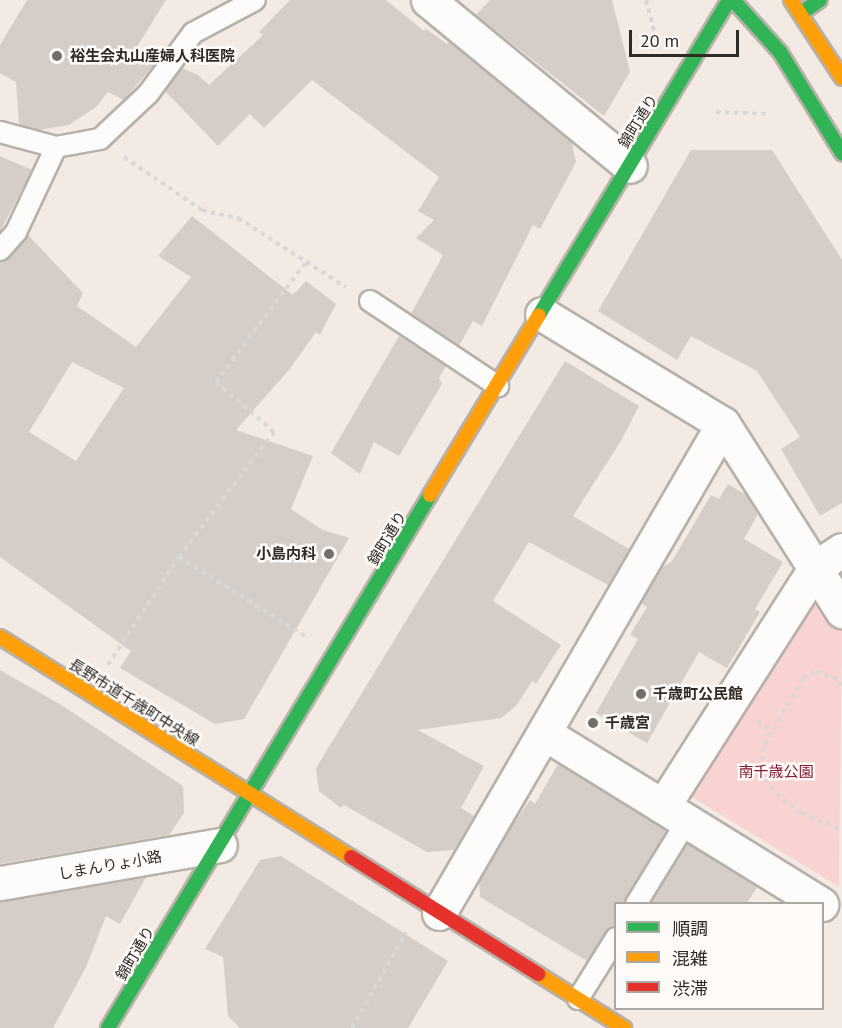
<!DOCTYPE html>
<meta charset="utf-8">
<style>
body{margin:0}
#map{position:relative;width:842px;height:1028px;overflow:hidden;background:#f3ebe3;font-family:"PT Sans","Noto Sans JP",sans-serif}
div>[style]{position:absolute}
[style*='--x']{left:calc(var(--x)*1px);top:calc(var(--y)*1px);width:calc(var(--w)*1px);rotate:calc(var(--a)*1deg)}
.green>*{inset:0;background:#f8d3d2}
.building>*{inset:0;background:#d4cdc8}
.path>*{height:4px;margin-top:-2px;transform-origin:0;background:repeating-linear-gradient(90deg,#dad8d6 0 4.5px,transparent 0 9px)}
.roads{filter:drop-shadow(2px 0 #b7b1aa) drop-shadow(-2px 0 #b7b1aa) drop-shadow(0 2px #b7b1aa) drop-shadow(0 -2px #b7b1aa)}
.lane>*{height:20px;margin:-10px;padding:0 10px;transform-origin:10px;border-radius:10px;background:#fdfcfb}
.street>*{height:33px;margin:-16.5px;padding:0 16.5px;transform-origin:16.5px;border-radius:16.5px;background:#fdfcfb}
.fast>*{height:14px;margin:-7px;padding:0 7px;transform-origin:7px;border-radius:7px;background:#30b455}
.slow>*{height:14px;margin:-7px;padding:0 7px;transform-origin:7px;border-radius:7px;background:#ff9f0a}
.jam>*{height:14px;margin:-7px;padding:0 7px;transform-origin:7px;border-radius:7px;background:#e5322d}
.dots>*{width:16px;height:16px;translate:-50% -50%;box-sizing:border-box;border:3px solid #fdfaf7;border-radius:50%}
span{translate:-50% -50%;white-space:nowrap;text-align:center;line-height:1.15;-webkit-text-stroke:5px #fdfaf7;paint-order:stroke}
.poi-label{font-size:15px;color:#2f2a25;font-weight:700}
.left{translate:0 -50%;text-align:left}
.right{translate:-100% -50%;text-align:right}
.street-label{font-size:15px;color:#2f2a25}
.park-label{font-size:15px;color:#841a31}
.legend{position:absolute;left:614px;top:902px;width:210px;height:108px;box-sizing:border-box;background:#fdfaf7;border:2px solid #aba7a3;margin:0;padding:8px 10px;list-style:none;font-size:18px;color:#2f2a25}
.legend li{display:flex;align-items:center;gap:12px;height:30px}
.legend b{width:30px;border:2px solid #aba7a3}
.scale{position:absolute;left:629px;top:30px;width:110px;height:27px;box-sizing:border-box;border:3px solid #2f2a25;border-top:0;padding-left:8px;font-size:18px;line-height:21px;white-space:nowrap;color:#2f2a25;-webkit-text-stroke:4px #fdfaf7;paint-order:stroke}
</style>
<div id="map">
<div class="green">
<i style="clip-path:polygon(823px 597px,842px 627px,839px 887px,692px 797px,696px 775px,806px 599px)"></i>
</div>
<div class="building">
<i style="clip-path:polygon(27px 0,166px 0,135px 50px,159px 59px,124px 100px,108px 92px,96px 107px,69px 125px,38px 130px,19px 125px,16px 82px,0 73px,0 45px)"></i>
<i style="clip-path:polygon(290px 0,386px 0,424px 31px,426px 29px,447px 44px,449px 42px,572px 143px,576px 162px,540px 229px,533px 225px,482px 326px,473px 321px,459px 346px,411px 314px,443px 255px,416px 238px,434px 220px,418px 211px,439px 177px,312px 80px,264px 128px,250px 114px,218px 146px,165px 91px,182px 68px,198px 75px,209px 85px,263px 35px,259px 32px)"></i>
<i style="clip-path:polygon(490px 0,612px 0,630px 72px,604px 116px,476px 15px)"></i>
<i style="clip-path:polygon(691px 150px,772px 150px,842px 260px,842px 503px,820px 516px,781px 449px,800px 437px,757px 371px,691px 336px,677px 360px,598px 311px)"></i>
<i style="clip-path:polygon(0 156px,32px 170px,0 232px)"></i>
<i style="clip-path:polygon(evenodd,192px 216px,293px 295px,306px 281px,336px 304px,320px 335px,316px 332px,289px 370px,236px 430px,313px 456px,291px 509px,323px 530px,349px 538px,244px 719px,215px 724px,120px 668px,131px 651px,0 557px,0 262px,9px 258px,28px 235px,83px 293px,77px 306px,136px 347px,191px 277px,158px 256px,192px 216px,72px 362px,124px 388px,76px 461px,29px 432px,72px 362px)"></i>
<i style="clip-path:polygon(399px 336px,446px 366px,439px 378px,442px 384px,399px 456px,374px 442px,360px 474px,331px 453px)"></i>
<i style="clip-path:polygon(565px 361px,639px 406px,622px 439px,573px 516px,629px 549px,608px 585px,529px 542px,493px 601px,561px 645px,536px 684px,532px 681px,517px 705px,501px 718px,418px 730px,484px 766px,461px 808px,474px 816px,454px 850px,427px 852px,344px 805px,341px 808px,319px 791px,316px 768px)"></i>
<i style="clip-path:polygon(728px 484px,746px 495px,758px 514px,744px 539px,783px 562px,755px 609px,760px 612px,727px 668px,699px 652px,647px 743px,596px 713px,638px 639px,630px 635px,647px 607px,641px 603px,661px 568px,672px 561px,711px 495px,719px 499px)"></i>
<i style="clip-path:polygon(0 670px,63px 706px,183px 786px,184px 813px,169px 835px,0 864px)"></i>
<i style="clip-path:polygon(558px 764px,667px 831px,624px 903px,615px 903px,615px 926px,606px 932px,587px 961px,480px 897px,479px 882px,505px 836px,530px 800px,535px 804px)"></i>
<i style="clip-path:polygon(687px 843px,757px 887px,747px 903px,650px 903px)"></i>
<i style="clip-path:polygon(281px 856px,448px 961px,408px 1028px,240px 1028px,228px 1016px,223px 957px,205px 949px,260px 860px)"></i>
<i style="clip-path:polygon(146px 877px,120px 924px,106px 916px,86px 967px,53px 1028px,0 1028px,0 901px)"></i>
</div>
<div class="path">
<i style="--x:646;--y:0;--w:48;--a:75.4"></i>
<i style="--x:716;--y:112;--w:53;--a:2.2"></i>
<i style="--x:124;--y:157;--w:94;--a:34.2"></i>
<i style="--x:202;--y:210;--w:37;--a:13"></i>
<i style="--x:238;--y:218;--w:128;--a:32.6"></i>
<i style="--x:179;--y:557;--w:157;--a:-52.8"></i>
<i style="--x:274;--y:432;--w:77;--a:-139.2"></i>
<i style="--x:216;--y:382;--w:150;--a:-53.1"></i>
<i style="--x:108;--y:665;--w:129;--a:-56.7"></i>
<i style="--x:179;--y:557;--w:149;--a:32.1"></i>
<i style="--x:842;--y:686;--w:9;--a:-126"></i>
<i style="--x:837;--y:679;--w:23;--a:-160"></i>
<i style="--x:815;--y:671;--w:14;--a:150"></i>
<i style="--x:803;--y:678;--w:79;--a:119.5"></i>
<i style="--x:764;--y:747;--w:24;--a:97"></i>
<i style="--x:761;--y:771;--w:27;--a:57"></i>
<i style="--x:776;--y:794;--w:31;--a:37"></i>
<i style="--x:801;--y:813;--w:45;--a:23.7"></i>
<i style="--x:757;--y:722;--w:17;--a:31"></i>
<i style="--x:352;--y:1028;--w:110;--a:-60.6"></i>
</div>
<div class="roads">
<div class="lane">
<i style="--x:0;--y:132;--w:58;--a:15"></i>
<i style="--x:0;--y:250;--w:24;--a:-48"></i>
<i style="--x:16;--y:232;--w:94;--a:-64.8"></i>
<i style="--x:56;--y:147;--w:45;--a:-10.3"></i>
<i style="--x:100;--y:139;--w:66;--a:-43.2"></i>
<i style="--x:148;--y:94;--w:76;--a:-53.6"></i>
<i style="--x:193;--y:33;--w:70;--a:-28"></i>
<i style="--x:370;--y:301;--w:154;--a:33.6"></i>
<i style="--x:636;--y:904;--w:97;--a:-58.4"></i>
<i style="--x:578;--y:999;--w:72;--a:-58.1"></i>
</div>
<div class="street">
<i style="--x:428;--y:0;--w:261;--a:39.4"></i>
<i style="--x:542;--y:314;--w:212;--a:31.3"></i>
<i style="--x:723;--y:424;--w:222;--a:57.5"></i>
<i style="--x:544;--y:733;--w:326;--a:31.7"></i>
<i style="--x:663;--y:806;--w:282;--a:-57.4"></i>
<i style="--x:815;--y:568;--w:32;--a:-34"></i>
<i style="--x:0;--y:883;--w:223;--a:-9.8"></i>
<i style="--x:439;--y:913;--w:565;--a:-59.85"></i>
</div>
<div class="fast">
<i style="--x:733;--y:0;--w:70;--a:47.9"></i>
<i style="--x:780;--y:52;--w:119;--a:58.5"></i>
<i style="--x:800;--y:14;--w:24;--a:-35"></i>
<i style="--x:539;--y:315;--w:368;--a:-58.9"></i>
<i style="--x:108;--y:1028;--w:623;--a:-58.86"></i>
</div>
<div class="slow">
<i style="--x:791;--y:0;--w:93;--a:56.8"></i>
<i style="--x:430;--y:495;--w:210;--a:-58.8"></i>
<i style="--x:0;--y:637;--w:414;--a:32.1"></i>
<i style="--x:538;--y:974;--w:102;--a:32.1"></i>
</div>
<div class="jam">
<i style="--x:351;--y:857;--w:221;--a:32"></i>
</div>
</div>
<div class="dots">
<i style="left:57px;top:56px;background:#746e68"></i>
<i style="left:329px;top:554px;background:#746e68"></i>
<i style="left:641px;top:694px;background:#746e68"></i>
<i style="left:593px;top:723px;background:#746e68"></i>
</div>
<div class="poi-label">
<span class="left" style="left:70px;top:56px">裕生会丸山産婦人科医院</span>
<span class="right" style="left:316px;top:554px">小島内科</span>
<span class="left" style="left:653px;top:694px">千歳町公民館</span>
<span class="left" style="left:605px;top:723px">千歳宮</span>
</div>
<div class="street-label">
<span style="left:638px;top:121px;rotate:-58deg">錦町通り</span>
<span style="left:387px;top:538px;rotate:-59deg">錦町通り</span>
<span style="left:134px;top:702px;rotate:32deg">長野市道千歳町中央線</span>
<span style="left:110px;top:865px;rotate:-10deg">しまんりょ小路</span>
<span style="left:135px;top:953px;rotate:-59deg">錦町通り</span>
</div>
<div class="park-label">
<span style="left:776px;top:772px">南千歳公園</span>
</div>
<ul class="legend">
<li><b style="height:8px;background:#30b455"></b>順調</li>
<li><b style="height:8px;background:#ff9f0a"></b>混雑</li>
<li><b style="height:8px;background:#e5322d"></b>渋滞</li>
</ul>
<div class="scale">20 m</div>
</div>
